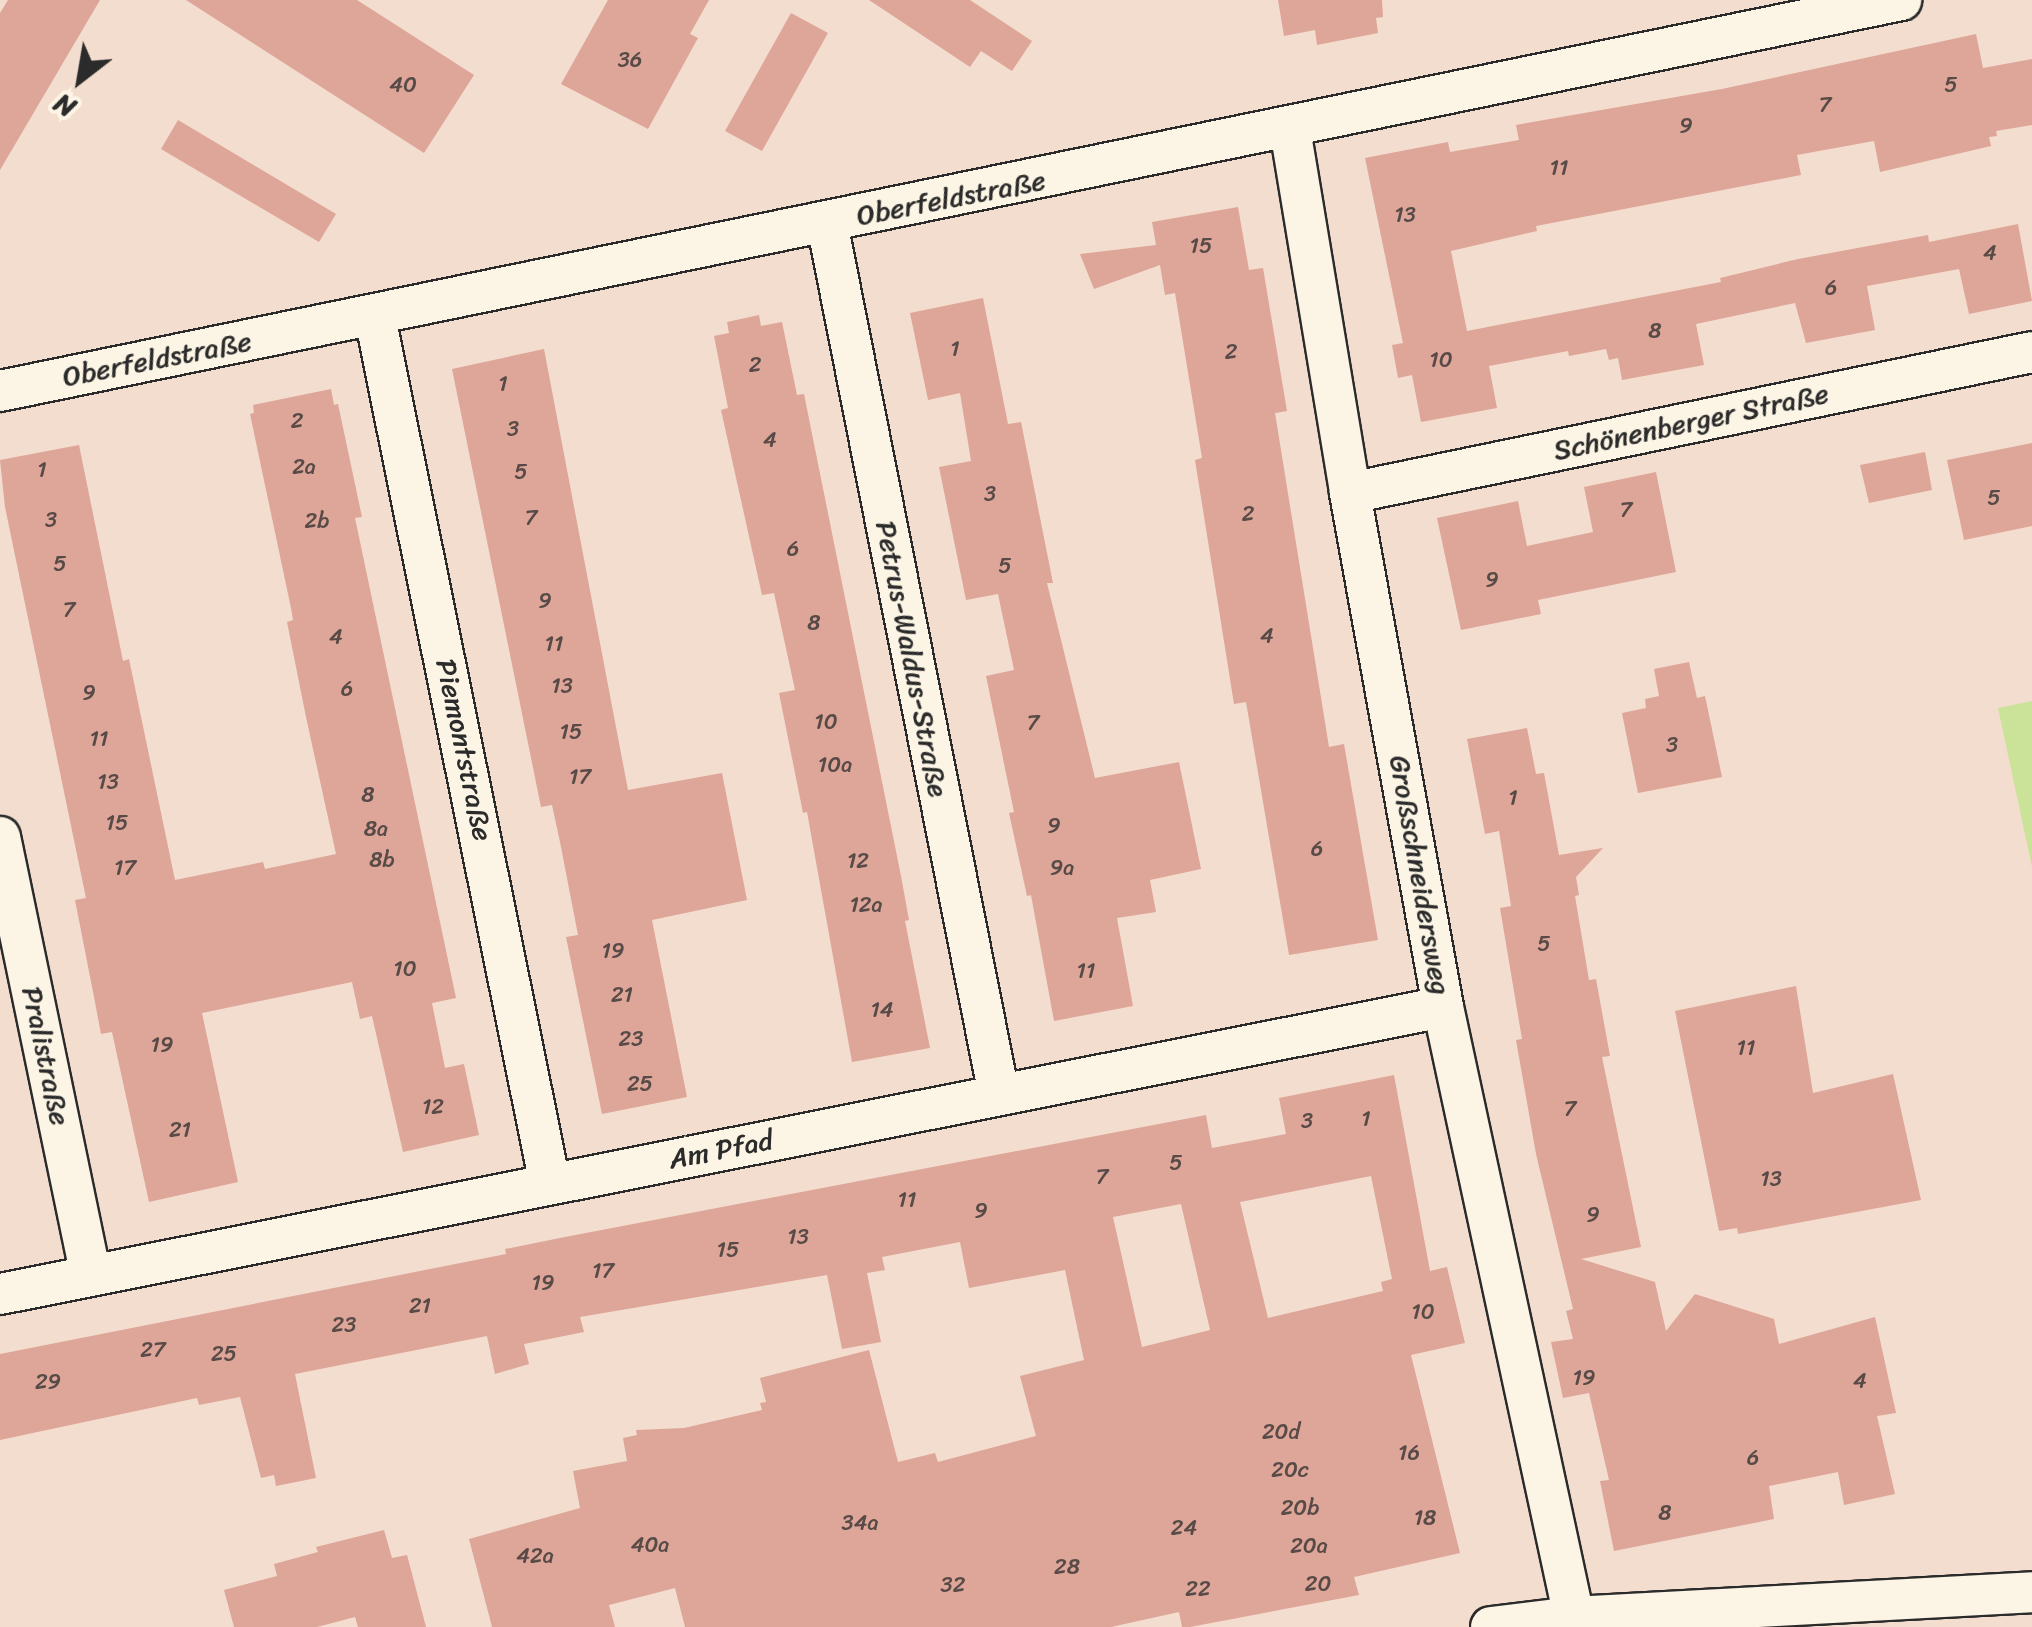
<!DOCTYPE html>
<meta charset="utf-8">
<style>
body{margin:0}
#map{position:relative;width:2032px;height:1627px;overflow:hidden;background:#f3ddce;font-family:Sriracha,sans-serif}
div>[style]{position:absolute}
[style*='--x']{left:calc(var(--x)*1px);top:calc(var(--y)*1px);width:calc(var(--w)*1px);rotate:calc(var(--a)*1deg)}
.green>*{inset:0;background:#cae399}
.building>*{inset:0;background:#dea599}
.roads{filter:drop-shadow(2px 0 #2b2b2b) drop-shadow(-2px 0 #2b2b2b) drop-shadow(0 2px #2b2b2b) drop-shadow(0 -2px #2b2b2b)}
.minor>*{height:40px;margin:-20px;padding:0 20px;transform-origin:20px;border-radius:20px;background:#fcf5e5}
span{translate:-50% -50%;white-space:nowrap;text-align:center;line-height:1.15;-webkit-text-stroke:9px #fcf5e5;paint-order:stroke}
.number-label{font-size:22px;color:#584a46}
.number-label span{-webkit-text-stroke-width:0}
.street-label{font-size:28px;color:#2b2b2b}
.north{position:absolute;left:30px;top:30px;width:100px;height:100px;-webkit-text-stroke:8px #fcf5e5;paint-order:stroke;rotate:211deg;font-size:28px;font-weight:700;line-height:40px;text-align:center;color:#2b2b2b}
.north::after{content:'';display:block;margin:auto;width:35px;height:45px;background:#2b2b2b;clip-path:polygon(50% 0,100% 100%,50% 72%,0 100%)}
</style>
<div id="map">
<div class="green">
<i style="clip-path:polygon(2032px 701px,2032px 867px,1998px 708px)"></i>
</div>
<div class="building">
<i style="clip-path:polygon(8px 0,100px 0,0 170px,0 13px)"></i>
<i style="clip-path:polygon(186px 0,357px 0,474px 75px,424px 153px)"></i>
<i style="clip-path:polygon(608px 0,709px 0,690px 34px,698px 38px,648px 129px,561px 84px)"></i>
<i style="clip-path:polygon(869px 0,970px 0,1032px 41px,1012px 71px,981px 51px,970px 67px)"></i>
<i style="clip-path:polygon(1278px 0,1382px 0,1383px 17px,1376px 18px,1378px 33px,1317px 45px,1315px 30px,1284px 36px)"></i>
<i style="clip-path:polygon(791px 13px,828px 33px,762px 151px,725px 131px)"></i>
<i style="clip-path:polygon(1976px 34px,1983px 68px,2032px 59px,2032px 125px,1996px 131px,1997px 136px,1989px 137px,1991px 146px,1880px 172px,1874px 141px,1797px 155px,1801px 175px,1536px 226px,1537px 231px,1451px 251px,1467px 331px,1721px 282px,1720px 278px,1798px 259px,1928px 235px,1929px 242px,2018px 224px,2032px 301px,1969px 314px,1959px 269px,1867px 286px,1875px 330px,1806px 343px,1795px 303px,1696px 324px,1704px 365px,1622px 380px,1618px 358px,1609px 360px,1606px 349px,1569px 356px,1568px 351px,1489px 366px,1497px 408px,1421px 422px,1412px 375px,1398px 378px,1392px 345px,1403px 343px,1365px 158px,1448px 142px,1450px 152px,1519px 140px,1516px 125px,1722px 89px)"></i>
<i style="clip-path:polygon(178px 120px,336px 214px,319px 242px,161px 149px)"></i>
<i style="clip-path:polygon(1238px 207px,1249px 270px,1263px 268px,1287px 411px,1275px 413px,1329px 747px,1344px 744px,1378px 940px,1289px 955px,1246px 702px,1234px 704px,1195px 460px,1202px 458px,1175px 293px,1165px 295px,1160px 265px,1094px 289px,1080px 254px,1156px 245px,1152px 222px)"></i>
<i style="clip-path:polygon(983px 298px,1008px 424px,1021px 422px,1053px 583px,1047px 583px,1095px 778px,1179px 762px,1201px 869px,1150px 880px,1156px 912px,1117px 918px,1133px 1006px,1054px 1021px,1031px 895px,1027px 896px,1009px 813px,1014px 812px,986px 676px,1014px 670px,998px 594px,966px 600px,939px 467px,971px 461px,960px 393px,928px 400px,910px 313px)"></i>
<i style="clip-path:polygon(759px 315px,761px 326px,782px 322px,797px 395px,804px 394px,901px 876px,909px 920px,905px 921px,930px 1048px,852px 1062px,807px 812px,803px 813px,779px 693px,795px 690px,774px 593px,762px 595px,721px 410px,728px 408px,714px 336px,729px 333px,727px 322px)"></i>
<i style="clip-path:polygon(544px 349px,628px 790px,722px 773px,747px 900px,652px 920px,687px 1097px,602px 1114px,566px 937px,578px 935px,560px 842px,552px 805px,541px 807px,452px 369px)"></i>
<i style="clip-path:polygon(331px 389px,334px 405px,338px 404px,362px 517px,355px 518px,456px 998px,432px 1003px,445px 1068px,464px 1064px,479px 1135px,403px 1152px,372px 1016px,360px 1019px,352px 982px,202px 1013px,238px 1182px,149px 1202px,112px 1032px,101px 1034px,94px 997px,75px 900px,86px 898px,5px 507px,0 460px,79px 445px,123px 661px,129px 659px,175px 880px,263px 862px,265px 869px,336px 854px,306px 717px,287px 622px,293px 620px,291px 608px,250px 414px,254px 413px,253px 405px)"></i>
<i style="clip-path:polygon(2032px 443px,2032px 526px,1964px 540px,1947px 460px)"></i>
<i style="clip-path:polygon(1925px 452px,1932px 490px,1869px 503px,1860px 465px)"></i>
<i style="clip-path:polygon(1656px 472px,1676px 572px,1538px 600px,1541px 614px,1461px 630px,1437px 518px,1518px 501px,1527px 546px,1593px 532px,1584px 487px)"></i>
<i style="clip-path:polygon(1689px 662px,1697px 698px,1705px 696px,1722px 777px,1638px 793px,1622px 713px,1646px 708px,1645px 699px,1659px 696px,1654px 669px)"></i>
<i style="clip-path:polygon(1527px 728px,1536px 774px,1544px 773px,1559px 855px,1603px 848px,1576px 877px,1579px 895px,1575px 896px,1589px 980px,1596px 979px,1610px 1056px,1602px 1057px,1641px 1247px,1581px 1259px,1655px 1282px,1666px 1331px,1695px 1294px,1774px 1319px,1779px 1344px,1875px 1317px,1896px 1413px,1877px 1416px,1895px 1494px,1844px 1505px,1838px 1472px,1769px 1486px,1774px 1519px,1614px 1551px,1600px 1481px,1609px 1480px,1589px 1393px,1563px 1398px,1551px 1342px,1573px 1339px,1566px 1311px,1573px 1309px,1536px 1154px,1516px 1040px,1522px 1039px,1500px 908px,1511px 906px,1499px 831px,1485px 834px,1467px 739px)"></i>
<i style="clip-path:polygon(1796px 986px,1813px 1093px,1893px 1074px,1921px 1200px,1738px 1234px,1737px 1228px,1719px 1231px,1675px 1011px)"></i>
<i style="clip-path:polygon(evenodd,1394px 1075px,1430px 1271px,1447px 1267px,1465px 1343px,1411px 1355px,1460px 1553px,1354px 1577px,1359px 1595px,1190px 1627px,1182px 1627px,1179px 1612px,1111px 1627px,685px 1627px,675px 1588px,609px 1605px,615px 1627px,492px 1627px,469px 1539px,580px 1508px,573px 1471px,627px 1461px,623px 1438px,637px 1435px,636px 1430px,684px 1428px,762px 1410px,760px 1403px,766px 1402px,760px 1378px,869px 1350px,898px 1462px,935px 1453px,938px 1462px,1036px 1436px,1020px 1376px,1084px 1360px,1065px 1270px,969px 1288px,960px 1242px,882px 1257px,885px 1270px,867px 1273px,881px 1342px,842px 1349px,827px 1275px,580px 1317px,584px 1332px,524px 1344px,529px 1364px,495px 1374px,487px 1336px,295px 1374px,316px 1478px,276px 1486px,274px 1475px,261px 1478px,240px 1397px,199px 1405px,197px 1398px,0 1440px,0 1354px,506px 1254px,505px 1249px,565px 1237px,1206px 1115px,1212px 1148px,1286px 1134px,1279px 1098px,1394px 1075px,1371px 1176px,1392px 1279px,1381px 1282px,1383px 1291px,1268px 1318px,1240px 1202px,1371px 1176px,1394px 1075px,1181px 1204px,1210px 1330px,1142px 1347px,1113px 1217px,1181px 1204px)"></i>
<i style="clip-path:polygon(384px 1530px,392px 1558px,407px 1555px,426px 1627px,358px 1627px,355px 1617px,317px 1627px,234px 1627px,224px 1590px,277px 1576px,274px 1564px,318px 1552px,316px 1547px)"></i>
</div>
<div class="roads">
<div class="minor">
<i style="--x:1290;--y:129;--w:369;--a:80.6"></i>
<i style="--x:1350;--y:493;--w:522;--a:79.74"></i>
<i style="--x:1443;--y:1007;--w:624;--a:77.88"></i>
<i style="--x:827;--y:223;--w:889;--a:78.84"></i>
<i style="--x:375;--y:317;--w:884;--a:78.59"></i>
<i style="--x:0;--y:391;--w:1941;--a:-11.62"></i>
<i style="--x:1350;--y:493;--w:696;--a:-11.68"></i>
<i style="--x:0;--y:837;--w:448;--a:78.3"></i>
<i style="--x:0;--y:1294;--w:1471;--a:-11.25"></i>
<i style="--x:1491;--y:1627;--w:84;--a:-6.9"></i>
<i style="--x:1574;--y:1617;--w:459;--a:-3.1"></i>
</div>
</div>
<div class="number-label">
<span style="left:630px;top:60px">36</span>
<span style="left:403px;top:85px">40</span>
<span style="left:1951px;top:85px">5</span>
<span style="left:1825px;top:105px">7</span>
<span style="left:1686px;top:126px">9</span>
<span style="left:1559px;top:168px">11</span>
<span style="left:1405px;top:215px">13</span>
<span style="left:1201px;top:246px">15</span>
<span style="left:1990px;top:253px">4</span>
<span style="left:1831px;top:288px">6</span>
<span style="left:1655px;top:331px">8</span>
<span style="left:955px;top:349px">1</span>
<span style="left:1231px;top:352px">2</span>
<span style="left:1441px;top:360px">10</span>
<span style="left:755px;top:365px">2</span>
<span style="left:503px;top:384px">1</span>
<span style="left:297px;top:421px">2</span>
<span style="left:513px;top:429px">3</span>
<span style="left:770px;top:440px">4</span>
<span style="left:304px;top:467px">2a</span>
<span style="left:42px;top:470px">1</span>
<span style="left:521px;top:472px">5</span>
<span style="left:990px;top:494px">3</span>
<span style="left:1994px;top:498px">5</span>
<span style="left:1626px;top:510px">7</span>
<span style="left:1248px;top:514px">2</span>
<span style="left:531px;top:518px">7</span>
<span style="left:51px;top:520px">3</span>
<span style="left:317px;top:521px">2b</span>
<span style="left:793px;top:549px">6</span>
<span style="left:60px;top:564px">5</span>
<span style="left:1005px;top:566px">5</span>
<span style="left:1492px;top:580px">9</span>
<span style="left:545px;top:601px">9</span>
<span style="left:69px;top:610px">7</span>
<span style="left:814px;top:623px">8</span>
<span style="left:1267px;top:636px">4</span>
<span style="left:336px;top:637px">4</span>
<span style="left:554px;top:644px">11</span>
<span style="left:562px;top:686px">13</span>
<span style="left:347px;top:689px">6</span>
<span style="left:89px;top:693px">9</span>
<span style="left:826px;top:722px">10</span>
<span style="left:1033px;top:723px">7</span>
<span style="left:571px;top:732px">15</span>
<span style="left:99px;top:739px">11</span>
<span style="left:1672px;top:745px">3</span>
<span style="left:835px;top:765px">10a</span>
<span style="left:580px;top:777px">17</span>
<span style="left:108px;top:782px">13</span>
<span style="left:368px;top:795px">8</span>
<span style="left:1513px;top:798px">1</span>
<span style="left:117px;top:823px">15</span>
<span style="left:1054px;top:826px">9</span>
<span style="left:376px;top:829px">8a</span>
<span style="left:1317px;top:849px">6</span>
<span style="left:382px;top:860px">8b</span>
<span style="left:858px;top:861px">12</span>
<span style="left:125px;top:868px">17</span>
<span style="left:1062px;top:868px">9a</span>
<span style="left:866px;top:905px">12a</span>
<span style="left:1544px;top:944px">5</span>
<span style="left:613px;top:951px">19</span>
<span style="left:405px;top:969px">10</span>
<span style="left:1086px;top:971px">11</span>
<span style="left:622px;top:995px">21</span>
<span style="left:882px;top:1010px">14</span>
<span style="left:631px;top:1039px">23</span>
<span style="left:162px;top:1045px">19</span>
<span style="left:1746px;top:1048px">11</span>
<span style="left:640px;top:1084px">25</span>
<span style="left:433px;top:1107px">12</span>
<span style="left:1570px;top:1109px">7</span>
<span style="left:1366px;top:1119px">1</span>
<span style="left:1307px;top:1121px">3</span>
<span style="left:180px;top:1130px">21</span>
<span style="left:1176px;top:1163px">5</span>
<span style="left:1102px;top:1177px">7</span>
<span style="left:1771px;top:1179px">13</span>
<span style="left:907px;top:1200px">11</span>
<span style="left:981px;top:1211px">9</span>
<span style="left:1593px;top:1215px">9</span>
<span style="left:798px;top:1237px">13</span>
<span style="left:728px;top:1250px">15</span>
<span style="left:603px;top:1271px">17</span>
<span style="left:543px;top:1283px">19</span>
<span style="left:420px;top:1306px">21</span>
<span style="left:1423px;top:1312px">10</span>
<span style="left:344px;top:1325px">23</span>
<span style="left:153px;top:1350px">27</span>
<span style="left:224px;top:1354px">25</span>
<span style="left:1584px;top:1378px">19</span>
<span style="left:1860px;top:1381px">4</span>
<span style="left:48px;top:1382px">29</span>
<span style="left:1281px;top:1432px">20d</span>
<span style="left:1409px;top:1453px">16</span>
<span style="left:1753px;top:1458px">6</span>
<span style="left:1290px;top:1470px">20c</span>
<span style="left:1300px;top:1508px">20b</span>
<span style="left:1665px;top:1513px">8</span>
<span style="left:1425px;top:1518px">18</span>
<span style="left:860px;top:1523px">34a</span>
<span style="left:1184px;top:1528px">24</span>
<span style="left:650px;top:1545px">40a</span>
<span style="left:1309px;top:1546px">20a</span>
<span style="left:535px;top:1556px">42a</span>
<span style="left:1067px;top:1567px">28</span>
<span style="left:1318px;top:1584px">20</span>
<span style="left:953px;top:1585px">32</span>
<span style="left:1198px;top:1589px">22</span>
</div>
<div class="street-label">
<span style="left:951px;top:198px;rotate:-11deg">Oberfeldstraße</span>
<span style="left:157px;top:359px;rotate:-11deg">Oberfeldstraße</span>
<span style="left:1691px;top:422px;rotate:-12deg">Schönenberger Straße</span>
<span style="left:912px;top:659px;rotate:79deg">Petrus-Waldus-Straße</span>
<span style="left:464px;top:750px;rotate:78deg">Piemontstraße</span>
<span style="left:1420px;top:875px;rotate:80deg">Großschneidersweg</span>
<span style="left:46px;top:1056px;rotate:78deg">Pralistraße</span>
<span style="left:721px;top:1150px;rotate:-11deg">Am Pfad</span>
</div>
<div class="north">N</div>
</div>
